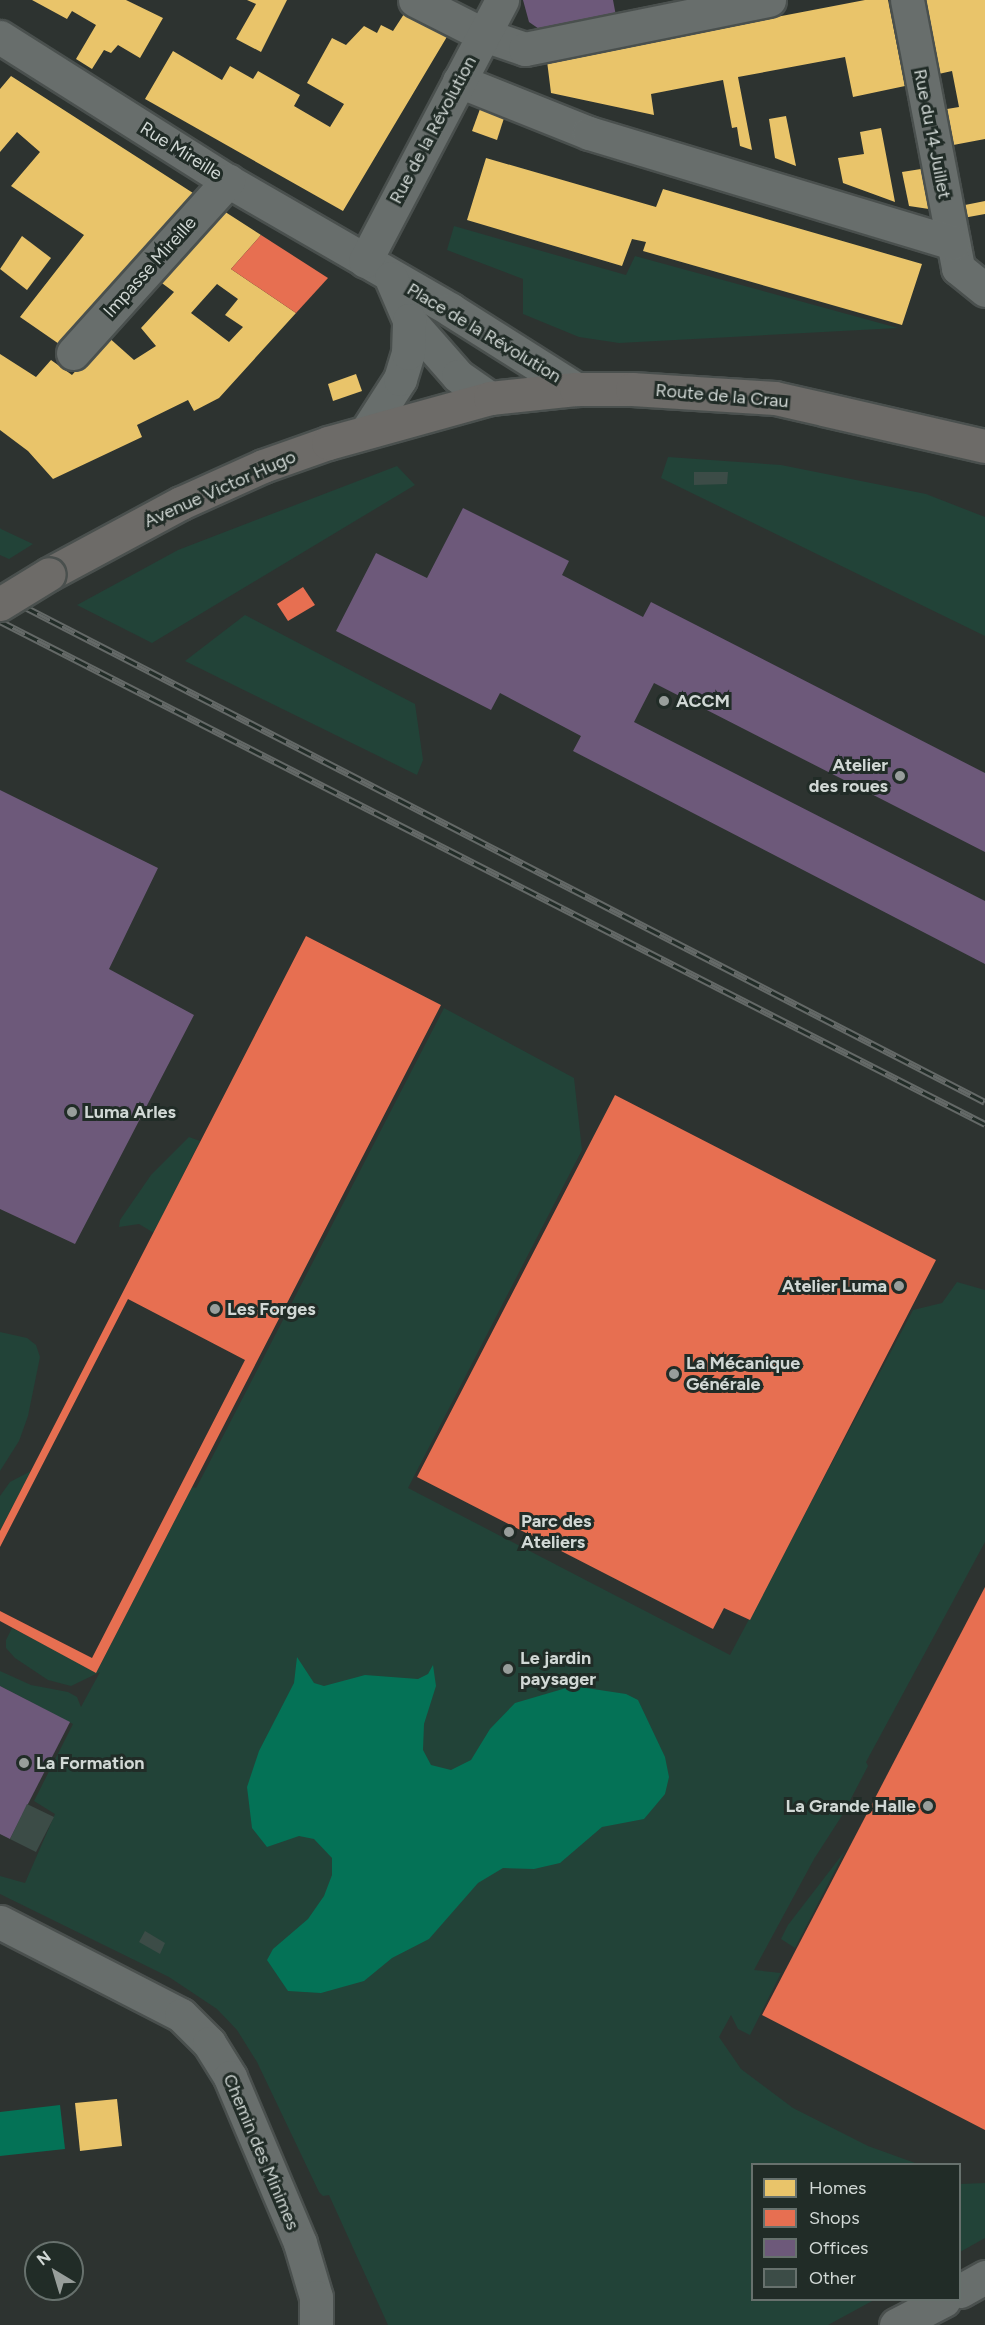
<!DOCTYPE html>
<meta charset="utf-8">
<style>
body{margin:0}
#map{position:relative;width:985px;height:2325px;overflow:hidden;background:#2d3330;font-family:Figtree,sans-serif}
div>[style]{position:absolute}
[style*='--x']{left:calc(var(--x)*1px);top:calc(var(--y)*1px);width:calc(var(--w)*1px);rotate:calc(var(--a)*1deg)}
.green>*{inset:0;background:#224338}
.water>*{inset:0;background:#047256}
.homes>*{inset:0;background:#e9c46a}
.shops>*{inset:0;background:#e76f51}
.offices>*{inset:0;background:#6d597a}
.building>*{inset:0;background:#3c4c47}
.roads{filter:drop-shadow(2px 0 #4a504e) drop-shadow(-2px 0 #4a504e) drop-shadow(0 2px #4a504e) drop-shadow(0 -2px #4a504e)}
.minor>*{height:33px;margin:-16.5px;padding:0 16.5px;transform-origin:16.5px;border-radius:16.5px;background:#686e6c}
.major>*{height:33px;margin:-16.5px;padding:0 16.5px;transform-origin:16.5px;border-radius:16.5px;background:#6d6b68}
.rail>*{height:7px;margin-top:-3.5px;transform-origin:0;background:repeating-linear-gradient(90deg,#212c27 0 14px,#646967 0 28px);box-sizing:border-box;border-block:2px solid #646967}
.bridges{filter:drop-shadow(2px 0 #4a504e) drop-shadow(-2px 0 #4a504e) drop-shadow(0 2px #4a504e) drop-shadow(0 -2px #4a504e)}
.major-bridge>*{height:33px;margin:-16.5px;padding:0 16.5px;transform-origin:16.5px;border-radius:16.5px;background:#6d6b68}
.dots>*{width:16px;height:16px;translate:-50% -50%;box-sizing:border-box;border:3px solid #212c27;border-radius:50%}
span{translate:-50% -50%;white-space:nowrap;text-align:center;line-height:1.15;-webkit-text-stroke:6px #212c27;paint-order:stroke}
.street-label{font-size:18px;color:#d1d8d5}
.poi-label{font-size:18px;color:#d1d8d5;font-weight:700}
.left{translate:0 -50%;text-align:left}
.right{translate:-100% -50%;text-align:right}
.legend{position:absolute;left:751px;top:2163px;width:210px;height:138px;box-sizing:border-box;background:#212c27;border:2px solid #67716d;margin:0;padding:8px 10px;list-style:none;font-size:18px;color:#d1d8d5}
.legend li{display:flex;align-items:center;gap:12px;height:30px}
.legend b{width:30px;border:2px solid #67716d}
.north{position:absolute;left:24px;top:2241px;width:60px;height:60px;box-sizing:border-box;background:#212c27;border:2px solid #67716d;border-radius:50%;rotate:322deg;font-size:16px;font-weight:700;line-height:24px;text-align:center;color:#d1d8d5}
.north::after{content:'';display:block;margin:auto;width:21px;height:27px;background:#989e9b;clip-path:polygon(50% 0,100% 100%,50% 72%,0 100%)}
</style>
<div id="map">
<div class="green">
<i style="clip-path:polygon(454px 226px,626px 275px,635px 256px,898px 328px,619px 343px,579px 337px,523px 314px,523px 279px,447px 250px)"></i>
<i style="clip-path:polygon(668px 457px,781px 465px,926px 494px,985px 517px,985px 636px,661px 478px)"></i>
<i style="clip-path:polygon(397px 466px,415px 485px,152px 643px,77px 605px,178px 550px)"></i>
<i style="clip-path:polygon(0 528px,1px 529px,33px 544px,9px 559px,0 555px)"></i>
<i style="clip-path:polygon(245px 615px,415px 704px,423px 760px,417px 775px,185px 661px)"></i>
<i style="clip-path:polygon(444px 1008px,574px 1078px,582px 1150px,408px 1488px,730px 1655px,913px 1310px,942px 1303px,957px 1282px,985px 1290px,985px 1542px,866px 1762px,868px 1766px,843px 1814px,814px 1859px,754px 1970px,781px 1973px,750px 2035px,738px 2029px,731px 2015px,719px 2037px,741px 2069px,793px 2108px,868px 2146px,918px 2164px,752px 2164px,752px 2300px,874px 2300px,828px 2325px,388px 2325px,329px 2195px,323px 2196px,319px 2192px,257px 2062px,237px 2030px,217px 2009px,169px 1977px,0 1894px,0 1876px,25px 1883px,55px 1814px,34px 1801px,73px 1724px,0 1686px,0 1671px,31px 1685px,68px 1692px,77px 1697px,81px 1707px,100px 1672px,71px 1686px,48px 1680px,15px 1658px,6px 1648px,6px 1640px,12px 1628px,97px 1671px,192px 1487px,196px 1488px,206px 1469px)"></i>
<i style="clip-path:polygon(189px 1137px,200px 1141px,154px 1233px,139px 1224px,119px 1227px,120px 1220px,151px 1175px)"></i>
<i style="clip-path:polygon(0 1332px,27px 1338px,36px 1345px,40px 1357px,28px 1416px,19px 1441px,0 1471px)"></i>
<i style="clip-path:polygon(31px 1471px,0 1531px,0 1496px,10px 1482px)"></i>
<i style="clip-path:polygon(845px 1851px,795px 1948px,781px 1939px,788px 1925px)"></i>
<i style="clip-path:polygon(985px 2183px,985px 2238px,960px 2252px,960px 2184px)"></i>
</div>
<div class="water">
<i style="clip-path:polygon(297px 1657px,314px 1683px,324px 1686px,365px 1675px,418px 1679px,428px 1674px,433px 1665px,436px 1686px,424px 1724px,423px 1750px,431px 1765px,451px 1770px,471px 1760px,490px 1729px,515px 1703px,573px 1686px,626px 1694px,638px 1700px,665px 1757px,669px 1777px,665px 1794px,644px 1819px,602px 1827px,560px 1863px,534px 1869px,503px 1868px,478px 1883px,429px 1939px,392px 1958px,364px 1981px,321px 1993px,288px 1991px,267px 1960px,273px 1949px,308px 1919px,324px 1896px,332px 1875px,332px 1858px,314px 1839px,299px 1836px,267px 1847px,252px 1828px,247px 1787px,259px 1751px,294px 1683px)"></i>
<i style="clip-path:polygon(60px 2105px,65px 2149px,0 2156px,0 2112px)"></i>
</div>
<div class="homes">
<i style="clip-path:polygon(32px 0,126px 0,163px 18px,140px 58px,118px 45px,111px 53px,104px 50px,92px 69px,76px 59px,96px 25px,72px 11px,67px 19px)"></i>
<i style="clip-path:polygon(247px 0,287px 0,261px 52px,236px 39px,256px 4px)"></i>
<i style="clip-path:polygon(865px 0,888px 0,905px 86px,853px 97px,845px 57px,738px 77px,752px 150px,740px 146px,737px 127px,732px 128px,723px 80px,651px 94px,654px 115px,551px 93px,547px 61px)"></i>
<i style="clip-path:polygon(919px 0,985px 0,985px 139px,948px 146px,941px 110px,959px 107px,952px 71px,934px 75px)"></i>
<i style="clip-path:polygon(404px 14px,448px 35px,343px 211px,145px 99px,173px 51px,222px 80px,230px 66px,253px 79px,258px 71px,300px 95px,294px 106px,330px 127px,344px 104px,307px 83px,332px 38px,346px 45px,364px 26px,377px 33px,381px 25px,393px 31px)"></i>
<i style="clip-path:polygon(11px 76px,193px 193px,62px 346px,20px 317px,84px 235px,11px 186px,40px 152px,17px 132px,0 152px,0 89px)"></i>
<i style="clip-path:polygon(480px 109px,504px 118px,497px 140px,472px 131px)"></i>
<i style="clip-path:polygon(786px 116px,796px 166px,775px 158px,769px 119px)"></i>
<i style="clip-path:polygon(881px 128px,895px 202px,843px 183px,838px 158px,864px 154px,860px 132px)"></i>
<i style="clip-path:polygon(486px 158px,656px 207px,663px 189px,922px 264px,902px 325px,643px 251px,646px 242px,632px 239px,622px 266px,467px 220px)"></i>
<i style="clip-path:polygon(921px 169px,929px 209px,909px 206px,902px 172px)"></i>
<i style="clip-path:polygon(985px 201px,985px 214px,963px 218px,960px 206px)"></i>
<i style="clip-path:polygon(evenodd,216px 206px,261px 235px,231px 269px,296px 313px,219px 398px,194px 411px,188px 400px,137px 425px,142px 437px,53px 479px,28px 451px,0 430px,0 354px,36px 377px,51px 360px,72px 375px,107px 336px,134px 360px,156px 346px,141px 328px,174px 292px,155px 278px,216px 206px,217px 284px,238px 299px,225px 315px,243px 327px,229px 342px,191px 313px,217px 284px)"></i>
<i style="clip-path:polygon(22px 236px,51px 258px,27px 290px,0 269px)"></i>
<i style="clip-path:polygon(356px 374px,362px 391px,333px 401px,328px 384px)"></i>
<i style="clip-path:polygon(117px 2099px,122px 2146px,80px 2151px,75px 2103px)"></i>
</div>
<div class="shops">
<i style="clip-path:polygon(261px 235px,328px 278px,296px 313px,231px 269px)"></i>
<i style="clip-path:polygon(303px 587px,315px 605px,288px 621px,277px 604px)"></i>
<i style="clip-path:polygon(306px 936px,441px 1005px,96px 1673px,0 1621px,0 1611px,92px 1658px,245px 1360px,128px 1299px,0 1547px,0 1531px)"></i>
<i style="clip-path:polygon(615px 1095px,936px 1260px,750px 1620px,724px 1608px,713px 1629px,417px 1477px)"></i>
<i style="clip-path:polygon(985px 1587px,985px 2130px,762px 2015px)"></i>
</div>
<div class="offices">
<i style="clip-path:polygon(523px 0,613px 0,616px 16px,542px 31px,529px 22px)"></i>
<i style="clip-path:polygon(463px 508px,569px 561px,562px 575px,643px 617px,651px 602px,985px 773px,985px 852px,654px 683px,634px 722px,985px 901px,985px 964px,573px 751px,581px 736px,500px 693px,491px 710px,336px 631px,376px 553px,427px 578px)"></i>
<i style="clip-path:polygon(0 790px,158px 868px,109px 969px,194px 1015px,75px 1244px,0 1209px)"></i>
<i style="clip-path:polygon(0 1686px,70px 1722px,10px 1839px,0 1834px)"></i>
</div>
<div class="building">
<i style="clip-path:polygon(694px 472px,728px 472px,727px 484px,694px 485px)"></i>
<i style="clip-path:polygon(27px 1804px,54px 1817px,36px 1852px,10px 1839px)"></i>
<i style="clip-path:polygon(145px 1931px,165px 1943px,160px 1954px,139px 1942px)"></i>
</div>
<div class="roads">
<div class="minor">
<i style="--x:415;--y:0;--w:77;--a:26.9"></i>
<i style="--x:484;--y:35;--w:43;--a:18.9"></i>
<i style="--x:525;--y:49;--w:249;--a:-11.4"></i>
<i style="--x:907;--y:0;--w:273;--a:79.2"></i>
<i style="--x:958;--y:268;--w:35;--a:39"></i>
<i style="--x:0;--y:37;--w:270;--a:32.3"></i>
<i style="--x:228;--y:181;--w:258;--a:30"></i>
<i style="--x:451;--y:310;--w:148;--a:32.3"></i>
<i style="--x:459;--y:81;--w:140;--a:21.8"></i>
<i style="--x:589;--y:133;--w:380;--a:16.8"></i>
<i style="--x:365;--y:261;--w:295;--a:-62.3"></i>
<i style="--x:391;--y:278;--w:46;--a:66.8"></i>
<i style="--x:409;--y:320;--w:74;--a:48.8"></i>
<i style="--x:458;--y:376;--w:39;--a:35"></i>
<i style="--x:73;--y:353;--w:232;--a:-48"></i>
<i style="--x:366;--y:432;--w:63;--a:-57.3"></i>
<i style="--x:400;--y:379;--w:27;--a:-73"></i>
<i style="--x:408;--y:353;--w:33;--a:-88"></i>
<i style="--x:0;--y:1922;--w:203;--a:27.2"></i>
<i style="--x:181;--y:2015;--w:40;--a:45"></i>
<i style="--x:209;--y:2043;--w:40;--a:58"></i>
<i style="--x:230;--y:2077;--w:180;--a:67.1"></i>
<i style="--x:300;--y:2243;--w:56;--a:73.5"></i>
<i style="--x:316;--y:2297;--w:28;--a:90"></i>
<i style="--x:960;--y:2291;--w:29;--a:-29"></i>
<i style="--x:896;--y:2325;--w:54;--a:-27.5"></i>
</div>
<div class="major">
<i style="--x:49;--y:574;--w:150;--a:-28.3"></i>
<i style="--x:181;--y:503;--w:90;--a:-24.3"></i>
<i style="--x:263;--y:466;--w:69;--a:-19.5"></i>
<i style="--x:328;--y:443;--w:168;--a:-15.5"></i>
<i style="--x:490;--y:398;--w:86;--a:-6"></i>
<i style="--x:576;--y:389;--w:56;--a:0"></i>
<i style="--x:632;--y:389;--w:143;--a:3.6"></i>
<i style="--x:775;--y:398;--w:215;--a:12.9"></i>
</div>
</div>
<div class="rail">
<i style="--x:0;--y:594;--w:1108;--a:27.28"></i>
<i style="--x:0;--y:621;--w:1106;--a:27.05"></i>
</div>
<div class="bridges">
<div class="major-bridge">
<i style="--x:0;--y:604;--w:57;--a:-31.5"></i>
</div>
</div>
<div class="dots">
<i style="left:664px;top:701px;background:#989e9b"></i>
<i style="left:900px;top:776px;background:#989e9b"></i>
<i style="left:72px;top:1112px;background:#989e9b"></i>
<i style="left:899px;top:1286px;background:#989e9b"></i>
<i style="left:215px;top:1309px;background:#989e9b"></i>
<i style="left:674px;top:1374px;background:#989e9b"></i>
<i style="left:509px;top:1532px;background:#989e9b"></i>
<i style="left:508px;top:1669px;background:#989e9b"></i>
<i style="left:24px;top:1763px;background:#989e9b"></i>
<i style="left:928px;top:1806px;background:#989e9b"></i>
</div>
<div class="street-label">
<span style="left:433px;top:130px;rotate:-62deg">Rue de la Révolution</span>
<span style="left:932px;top:134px;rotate:79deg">Rue du 14 Juillet</span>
<span style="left:181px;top:151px;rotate:32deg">Rue Mireille</span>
<span style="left:150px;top:267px;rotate:-48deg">Impasse Mireille</span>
<span style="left:484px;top:333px;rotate:31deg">Place de la Révolution</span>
<span style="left:722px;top:396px;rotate:5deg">Route de la Crau</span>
<span style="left:220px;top:489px;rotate:-24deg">Avenue Victor Hugo</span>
<span style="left:261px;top:2152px;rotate:67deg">Chemin des Minimes</span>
</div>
<div class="poi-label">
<span class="left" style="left:676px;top:701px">ACCM</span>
<span class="right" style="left:888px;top:776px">Atelier<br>des roues</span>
<span class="left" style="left:84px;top:1112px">Luma Arles</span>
<span class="right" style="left:887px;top:1286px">Atelier Luma</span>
<span class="left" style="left:227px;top:1309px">Les Forges</span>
<span class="left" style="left:686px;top:1374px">La Mécanique<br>Générale</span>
<span class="left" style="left:521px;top:1532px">Parc des<br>Ateliers</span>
<span class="left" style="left:520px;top:1669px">Le jardin<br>paysager</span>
<span class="left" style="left:36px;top:1763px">La Formation</span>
<span class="right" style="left:916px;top:1806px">La Grande Halle</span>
</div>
<ul class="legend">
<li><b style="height:16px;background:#e9c46a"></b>Homes</li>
<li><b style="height:16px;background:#e76f51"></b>Shops</li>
<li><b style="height:16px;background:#6d597a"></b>Offices</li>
<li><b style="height:16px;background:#3c4c47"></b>Other</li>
</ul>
<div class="north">N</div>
</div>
